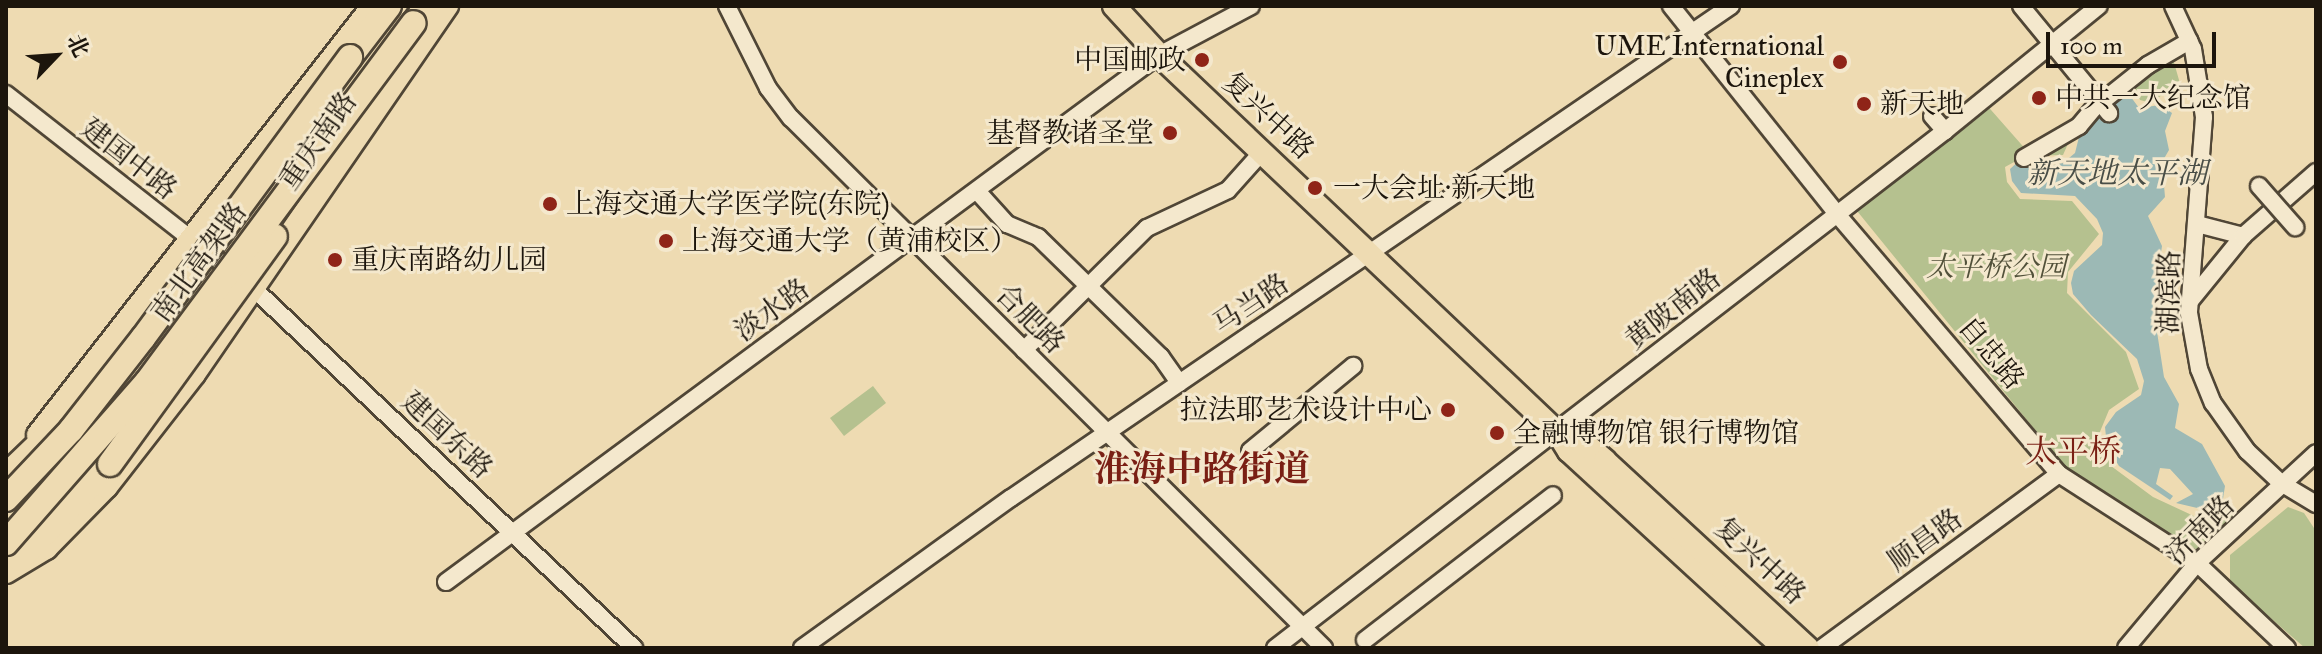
<!DOCTYPE html>
<meta charset="utf-8">
<style>
body{margin:0}
#map{position:relative;width:2322px;height:654px;overflow:hidden;background:#eedbb2;font-family:"IM FELL Great Primer","Noto Serif SC",serif}
div>[style]{position:absolute}
[style*='--x']{left:calc(var(--x)*1px);top:calc(var(--y)*1px);width:calc(var(--w)*1px);rotate:calc(var(--a)*1deg)}
.green>*{inset:0;background:#b5c18f}
.water>*{inset:0;background:#9cb9b5}
.roads{filter:drop-shadow(2px 0 #504636) drop-shadow(-2px 0 #504636) drop-shadow(0 2px #504636) drop-shadow(0 -2px #504636)}
.minor>*{height:16px;margin:-8px;padding:0 8px;transform-origin:8px;border-radius:8px;background:#f4e8cd}
.major>*{height:22px;margin:-11px;padding:0 11px;transform-origin:11px;border-radius:11px;background:#eedbb2}
.highway>*{height:24px;margin:-12px;padding:0 12px;transform-origin:12px;border-radius:12px;background:#eedbb2}
.bridges{filter:drop-shadow(2px 0 #504636) drop-shadow(-2px 0 #504636) drop-shadow(0 2px #504636) drop-shadow(0 -2px #504636)}
.minor-bridge>*{height:16px;margin:-8px;padding:0 8px;transform-origin:8px;border-radius:8px;background:#f4e8cd}
.highway-bridge>*{height:24px;margin:-12px;padding:0 12px;transform-origin:12px;border-radius:12px;background:#eedbb2}
.dots>*{width:22px;height:22px;translate:-50% -50%;box-sizing:border-box;border:4px solid #f4e8cd;border-radius:50%}
span{translate:-50% -50%;white-space:nowrap;text-align:center;line-height:1.15;-webkit-text-stroke:6px #f4e8cd;paint-order:stroke}
.poi-label{font-size:28px;color:#1c150c}
.right{translate:-100% -50%;text-align:right}
.left{translate:0 -50%;text-align:left}
.street-label{font-size:28px;color:#1c150c}
.park-label{font-size:28px;color:#52513a;font-style:italic}
.water-label{font-size:30px;color:#494e47;font-style:italic}
.quarter-label{font-size:32px;color:#7a1f14}
.district-label{font-size:36px;color:#7a1f14;font-weight:700}
.frame{position:absolute;inset:0;border:8px solid #1c150c;pointer-events:none}
.north{position:absolute;left:16px;top:16px;width:80px;height:80px;-webkit-text-stroke:6px #f4e8cd;paint-order:stroke;rotate:65deg;font-size:22px;font-weight:700;line-height:32px;text-align:center;color:#1c150c}
.north::after{content:'';display:block;margin:auto;width:28px;height:36px;background:#1c150c;clip-path:polygon(50% 0,100% 100%,50% 72%,0 100%)}
.scale{position:absolute;left:2046px;top:32px;width:170px;height:36px;box-sizing:border-box;border:4px solid #1c150c;border-top:0;padding-left:10px;font-size:24px;line-height:28px;white-space:nowrap;color:#1c150c;-webkit-text-stroke:6px #f4e8cd;paint-order:stroke}
</style>
<div id="map">
<div class="green">
<i style="clip-path:polygon(2169px 45px,2183px 94px,2162px 95px,2151px 103px,2140px 100px,2134px 85px,2071px 137px,2063px 155px,2025px 156px,2005px 167px,2007px 182px,2020px 199px,2072px 201px,2099px 234px,2068px 272px,2067px 293px,2126px 352px,2139px 389px,2109px 410px,2099px 434px,2111px 466px,2153px 497px,2196px 517px,2226px 508px,2233px 515px,2197px 551px,2066px 468px,1853px 206px,1984px 102px,2028px 152px)"></i>
<i style="clip-path:polygon(873px 386px,886px 403px,844px 436px,830px 418px)"></i>
<i style="clip-path:polygon(2288px 507px,2304px 513px,2316px 531px,2316px 648px,2305px 648px,2230px 583px,2230px 555px)"></i>
</div>
<div class="water">
<i style="clip-path:polygon(2121px 92px,2128px 93px,2139px 108px,2160px 105px,2172px 113px,2165px 131px,2169px 150px,2162px 162px,2165px 197px,2148px 216px,2162px 246px,2153px 306px,2164px 377px,2179px 404px,2175px 428px,2202px 444px,2225px 486px,2222px 505px,2210px 511px,2176px 503px,2193px 494px,2170px 469px,2160px 468px,2156px 484px,2173px 496px,2170px 500px,2119px 466px,2107px 446px,2105px 427px,2116px 412px,2141px 395px,2144px 381px,2137px 359px,2091px 315px,2073px 294px,2071px 283px,2074px 271px,2102px 245px,2103px 233px,2097px 219px,2075px 196px,2021px 193px,2012px 181px,2010px 169px,2020px 160px,2049px 166px,2063px 163px,2075px 153px,2079px 137px,2096px 114px,2111px 121px,2118px 117px,2112px 97px)"></i>
</div>
<div class="roads">
<div class="minor">
<i style="--x:727;--y:6;--w:92;--a:63.4"></i>
<i style="--x:768;--y:88;--w:38;--a:53"></i>
<i style="--x:791;--y:118;--w:752;--a:44.84"></i>
<i style="--x:1671;--y:6;--w:265;--a:51.4"></i>
<i style="--x:1836;--y:213;--w:343;--a:49.5"></i>
<i style="--x:2059;--y:474;--w:164;--a:32.8"></i>
<i style="--x:2197;--y:563;--w:124;--a:43.4"></i>
<i style="--x:2021;--y:6;--w:139;--a:50.6"></i>
<i style="--x:2173;--y:6;--w:47;--a:65.1"></i>
<i style="--x:2193;--y:49;--w:69;--a:80.8"></i>
<i style="--x:2204;--y:117;--w:197;--a:94.4"></i>
<i style="--x:2189;--y:313;--w:57;--a:79.9"></i>
<i style="--x:2199;--y:369;--w:37;--a:68"></i>
<i style="--x:2213;--y:403;--w:59;--a:54.7"></i>
<i style="--x:2247;--y:451;--w:47;--a:43.3"></i>
<i style="--x:2281;--y:483;--w:41;--a:31"></i>
<i style="--x:6;--y:94;--w:313;--a:38.1"></i>
<i style="--x:252;--y:287;--w:526;--a:43.38"></i>
<i style="--x:1932;--y:116;--w:20;--a:49"></i>
<i style="--x:2024;--y:158;--w:64;--a:-30.2"></i>
<i style="--x:2079;--y:126;--w:23;--a:-50"></i>
<i style="--x:2094;--y:108;--w:69;--a:-38.5"></i>
<i style="--x:2148;--y:65;--w:48;--a:-30.3"></i>
<i style="--x:977;--y:191;--w:45;--a:47.7"></i>
<i style="--x:1007;--y:224;--w:34;--a:23"></i>
<i style="--x:1038;--y:237;--w:172;--a:44.3"></i>
<i style="--x:1161;--y:357;--w:32;--a:55"></i>
<i style="--x:2197;--y:224;--w:48;--a:14.6"></i>
<i style="--x:2191;--y:300;--w:82;--a:-50.9"></i>
<i style="--x:2243;--y:236;--w:97;--a:-41.2"></i>
<i style="--x:1024;--y:350;--w:173;--a:-44.8"></i>
<i style="--x:1147;--y:228;--w:89;--a:-25.1"></i>
<i style="--x:1228;--y:190;--w:51;--a:-48.2"></i>
<i style="--x:1250;--y:451;--w:134;--a:-39.5"></i>
<i style="--x:446;--y:582;--w:887;--a:-36.47"></i>
<i style="--x:1159;--y:55;--w:104;--a:-28"></i>
<i style="--x:1365;--y:640;--w:237;--a:-37.6"></i>
<i style="--x:802;--y:648;--w:257;--a:-35.7"></i>
<i style="--x:1011;--y:498;--w:872;--a:-34.35"></i>
<i style="--x:1275;--y:648;--w:846;--a:-37.66"></i>
<i style="--x:1945;--y:131;--w:198;--a:-39.1"></i>
<i style="--x:1822;--y:648;--w:294;--a:-36.3"></i>
<i style="--x:2126;--y:648;--w:111;--a:-50.1"></i>
<i style="--x:2197;--y:563;--w:162;--a:-42.7"></i>
</div>
<div class="major">
<i style="--x:1114;--y:6;--w:67;--a:47.4"></i>
<i style="--x:1159;--y:55;--w:548;--a:43.45"></i>
<i style="--x:1557;--y:432;--w:22;--a:58"></i>
<i style="--x:1569;--y:451;--w:292;--a:42.5"></i>
<i style="--x:1559;--y:433;--w:20;--a:15"></i>
<i style="--x:1578;--y:438;--w:35;--a:40"></i>
<i style="--x:1605;--y:461;--w:276;--a:42.7"></i>
<i style="--x:38;--y:435;--w:544;--a:-52.01"></i>
<i style="--x:6;--y:572;--w:47;--a:-31"></i>
<i style="--x:46;--y:548;--w:86;--a:-45.5"></i>
<i style="--x:106;--y:487;--w:143;--a:-52.1"></i>
<i style="--x:194;--y:374;--w:447;--a:-55.5"></i>
</div>
<div class="highway">
<i style="--x:414;--y:23;--w:21;--a:-53"></i>
<i style="--x:350;--y:57;--w:64;--a:-52.6"></i>
<i style="--x:6;--y:476;--w:74;--a:-43.9"></i>
<i style="--x:20;--y:559;--w:131;--a:-46.5"></i>
</div>
</div>
<div class="bridges">
<div class="minor-bridge">
<i style="--x:2259;--y:186;--w:55;--a:48.7"></i>
</div>
<div class="highway-bridge">
<i style="--x:110;--y:464;--w:281;--a:-54.1"></i>
<i style="--x:6;--y:499;--w:95;--a:-46.7"></i>
<i style="--x:71;--y:430;--w:117;--a:-52"></i>
<i style="--x:143;--y:338;--w:349;--a:-53.6"></i>
<i style="--x:6;--y:543;--w:214;--a:-48.8"></i>
<i style="--x:147;--y:382;--w:447;--a:-53.4"></i>
</div>
</div>
<div class="dots">
<i style="left:1202px;top:60px;background:#8f2418"></i>
<i style="left:1840px;top:62px;background:#8f2418"></i>
<i style="left:2039px;top:98px;background:#8f2418"></i>
<i style="left:1864px;top:104px;background:#8f2418"></i>
<i style="left:1170px;top:133px;background:#8f2418"></i>
<i style="left:1315px;top:188px;background:#8f2418"></i>
<i style="left:550px;top:204px;background:#8f2418"></i>
<i style="left:666px;top:241px;background:#8f2418"></i>
<i style="left:335px;top:260px;background:#8f2418"></i>
<i style="left:1448px;top:410px;background:#8f2418"></i>
<i style="left:1497px;top:433px;background:#8f2418"></i>
</div>
<div class="poi-label">
<span class="right" style="left:1824px;top:62px">UME International<br>Cineplex</span>
<span class="right" style="left:1186px;top:60px">中国邮政</span>
<span class="left" style="left:2055px;top:98px">中共一大纪念馆</span>
<span class="left" style="left:1880px;top:104px">新天地</span>
<span class="right" style="left:1154px;top:133px">基督教诸圣堂</span>
<span class="left" style="left:1333px;top:188px">一大会址·新天地</span>
<span class="left" style="left:566px;top:204px">上海交通大学医学院(东院)</span>
<span class="left" style="left:682px;top:241px">上海交通大学（黄浦校区）</span>
<span class="left" style="left:351px;top:260px">重庆南路幼儿园</span>
<span class="right" style="left:1432px;top:410px">拉法耶艺术设计中心</span>
<span class="left" style="left:1513px;top:433px">全融博物馆 银行博物馆</span>
</div>
<div class="street-label">
<span style="left:1268px;top:116px;rotate:43deg">复兴中路</span>
<span style="left:318px;top:141px;rotate:-55deg">重庆南路</span>
<span style="left:129px;top:159px;rotate:38deg">建国中路</span>
<span style="left:199px;top:262px;rotate:-54deg">南北高架路</span>
<span style="left:2169px;top:292px;rotate:-89deg">湖滨路</span>
<span style="left:1251px;top:304px;rotate:-34deg">马当路</span>
<span style="left:1673px;top:309px;rotate:-38deg">黄陂南路</span>
<span style="left:772px;top:310px;rotate:-36deg">淡水路</span>
<span style="left:1030px;top:319px;rotate:45deg">合肥路</span>
<span style="left:1991px;top:353px;rotate:50deg">自忠路</span>
<span style="left:447px;top:435px;rotate:43deg">建国东路</span>
<span style="left:2200px;top:530px;rotate:-45deg">济南路</span>
<span style="left:1925px;top:540px;rotate:-36deg">顺昌路</span>
<span style="left:1760px;top:561px;rotate:43deg">复兴中路</span>
</div>
<div class="park-label">
<span style="left:1996px;top:267px">太平桥公园</span>
</div>
<div class="water-label">
<span style="left:2117px;top:173px">新天地太平湖</span>
</div>
<div class="quarter-label">
<span style="left:2073px;top:452px">太平桥</span>
</div>
<div class="district-label">
<span style="left:1202px;top:470px">淮海中路街道</span>
</div>
<div class="frame"></div>
<div class="north">北</div>
<div class="scale">100 m</div>
</div>
